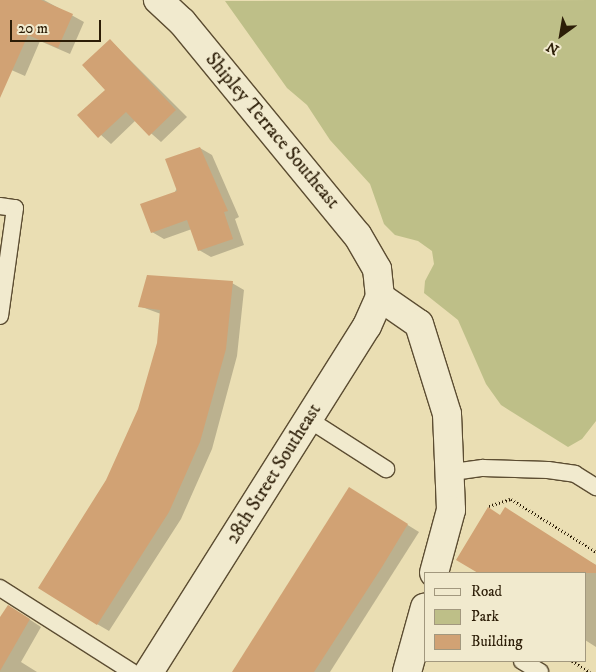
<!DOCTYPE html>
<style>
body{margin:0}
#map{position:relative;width:596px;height:672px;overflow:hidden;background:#eadeb3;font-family:"IM FELL DW Pica",serif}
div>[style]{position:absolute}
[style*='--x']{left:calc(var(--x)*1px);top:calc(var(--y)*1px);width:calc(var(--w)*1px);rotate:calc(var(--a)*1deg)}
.green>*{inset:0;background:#bebf88}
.shadow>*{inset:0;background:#0003}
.building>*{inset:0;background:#d1a274}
.path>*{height:3px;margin-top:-1.5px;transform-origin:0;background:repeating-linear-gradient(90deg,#2c1d07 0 1px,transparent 0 3.5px)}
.roads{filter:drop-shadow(1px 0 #5c4d32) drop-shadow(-1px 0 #5c4d32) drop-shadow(0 1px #5c4d32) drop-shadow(0 -1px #5c4d32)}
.service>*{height:16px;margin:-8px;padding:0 8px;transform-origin:8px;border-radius:8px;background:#f1eace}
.minor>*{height:28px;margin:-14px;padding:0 14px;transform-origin:14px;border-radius:14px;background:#f1eace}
span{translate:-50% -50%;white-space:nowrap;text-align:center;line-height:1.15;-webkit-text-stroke:4px #f1eace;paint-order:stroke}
.street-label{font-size:19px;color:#2c1d07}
.legend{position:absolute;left:424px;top:572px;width:162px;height:90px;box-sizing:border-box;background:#f1eace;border:1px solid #a2987e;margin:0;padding:6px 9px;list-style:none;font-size:15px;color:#2c1d07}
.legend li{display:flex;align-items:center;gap:10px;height:25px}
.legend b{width:25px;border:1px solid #a2987e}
.north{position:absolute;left:536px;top:10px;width:50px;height:50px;-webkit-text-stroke:4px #f1eace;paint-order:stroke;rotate:212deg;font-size:14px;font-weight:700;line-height:20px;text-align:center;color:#2c1d07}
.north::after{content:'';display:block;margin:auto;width:18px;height:22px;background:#2c1d07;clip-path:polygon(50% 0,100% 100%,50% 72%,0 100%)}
.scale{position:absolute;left:10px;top:20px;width:91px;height:22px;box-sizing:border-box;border:2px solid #2c1d07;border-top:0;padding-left:6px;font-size:15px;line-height:18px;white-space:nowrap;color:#2c1d07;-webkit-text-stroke:4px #f1eace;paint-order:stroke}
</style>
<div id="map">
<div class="green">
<i style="clip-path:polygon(596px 0,596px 421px,582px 439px,568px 447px,501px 405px,486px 384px,458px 320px,424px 293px,425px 281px,434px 264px,432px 251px,418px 241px,395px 235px,384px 224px,370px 184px,330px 140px,307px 105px,287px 88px,225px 1px)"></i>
</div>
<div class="shadow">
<i style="clip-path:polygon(0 0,44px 0,84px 22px,70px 54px,40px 41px,25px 76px,0 65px)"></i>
<i style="clip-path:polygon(110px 40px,187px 117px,161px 142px,136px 120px,111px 144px,79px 115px,107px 90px)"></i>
<i style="clip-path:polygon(200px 148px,212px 155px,239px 217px,235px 219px,244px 245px,211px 257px,199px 250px,192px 229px,164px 239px,152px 232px)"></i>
<i style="clip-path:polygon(232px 283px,244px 290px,237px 356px,212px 449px,181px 519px,109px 631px,97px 624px,107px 481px,140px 409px,158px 344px,161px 314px,139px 306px)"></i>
<i style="clip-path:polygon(361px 496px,419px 532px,330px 672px,233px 672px)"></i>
<i style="clip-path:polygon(501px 516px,596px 565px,596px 647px,585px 640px,585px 573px,479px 573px,458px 560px)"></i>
<i style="clip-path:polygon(20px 613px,41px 627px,21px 662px,37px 672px,0 672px,0 620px)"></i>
</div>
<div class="building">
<i style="clip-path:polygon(0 0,41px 0,73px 14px,58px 48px,28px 35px,0 98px)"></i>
<i style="clip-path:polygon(110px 39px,176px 110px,149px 136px,126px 112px,98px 138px,77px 115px,105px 90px,82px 65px)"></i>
<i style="clip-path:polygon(200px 147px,228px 211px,224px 212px,233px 239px,198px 251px,187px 220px,151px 233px,140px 204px,177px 191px,165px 159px)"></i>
<i style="clip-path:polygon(147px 275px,233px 281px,226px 349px,200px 442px,169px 512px,97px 625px,38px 588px,106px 480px,138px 409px,157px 343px,160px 310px,138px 307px)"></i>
<i style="clip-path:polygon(349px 487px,408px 524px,382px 567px,314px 672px,232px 672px)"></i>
<i style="clip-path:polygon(488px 507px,500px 515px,505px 507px,596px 565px,596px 573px,478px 573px,456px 560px)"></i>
<i style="clip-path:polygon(8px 605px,30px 619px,0 671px,0 617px)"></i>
</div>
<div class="path">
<i style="--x:489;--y:506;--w:23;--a:-18"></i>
<i style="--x:511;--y:499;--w:100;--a:31.9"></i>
<i style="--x:572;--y:661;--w:21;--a:31"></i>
</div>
<div class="roads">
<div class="service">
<i style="--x:0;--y:206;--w:15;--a:8"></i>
<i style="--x:15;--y:208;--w:109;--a:97.9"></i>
<i style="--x:308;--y:419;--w:93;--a:32.7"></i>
<i style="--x:453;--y:472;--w:30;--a:-8"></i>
<i style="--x:483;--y:468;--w:65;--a:1.8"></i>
<i style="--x:548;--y:470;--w:27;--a:8"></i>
<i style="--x:575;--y:474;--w:25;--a:32"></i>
<i style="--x:0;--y:588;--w:156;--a:32.5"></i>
<i style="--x:522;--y:661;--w:21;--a:31"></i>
</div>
<div class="minor">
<i style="--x:380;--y:297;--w:47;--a:34.7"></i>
<i style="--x:419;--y:324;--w:94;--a:72.7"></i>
<i style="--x:447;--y:414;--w:96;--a:87.6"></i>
<i style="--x:451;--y:510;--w:65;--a:105.1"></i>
<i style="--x:149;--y:672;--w:409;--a:-57.8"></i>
<i style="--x:367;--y:326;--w:32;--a:-66"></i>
<i style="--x:380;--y:297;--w:28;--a:-96"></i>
<i style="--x:377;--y:269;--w:39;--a:-120"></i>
<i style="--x:357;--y:235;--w:276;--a:-129.4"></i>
<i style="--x:182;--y:22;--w:33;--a:-137"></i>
<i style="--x:407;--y:672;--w:67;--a:-74.5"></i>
</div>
</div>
<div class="street-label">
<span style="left:272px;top:131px;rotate:50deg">Shipley Terrace Southeast</span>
<span style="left:274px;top:474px;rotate:-58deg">28th Street Southeast</span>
</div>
<ul class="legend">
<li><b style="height:6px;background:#f1eace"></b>Road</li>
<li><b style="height:14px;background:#bebf88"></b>Park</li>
<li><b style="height:14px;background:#d1a274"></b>Building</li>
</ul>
<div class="north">N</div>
<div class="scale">20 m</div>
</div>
